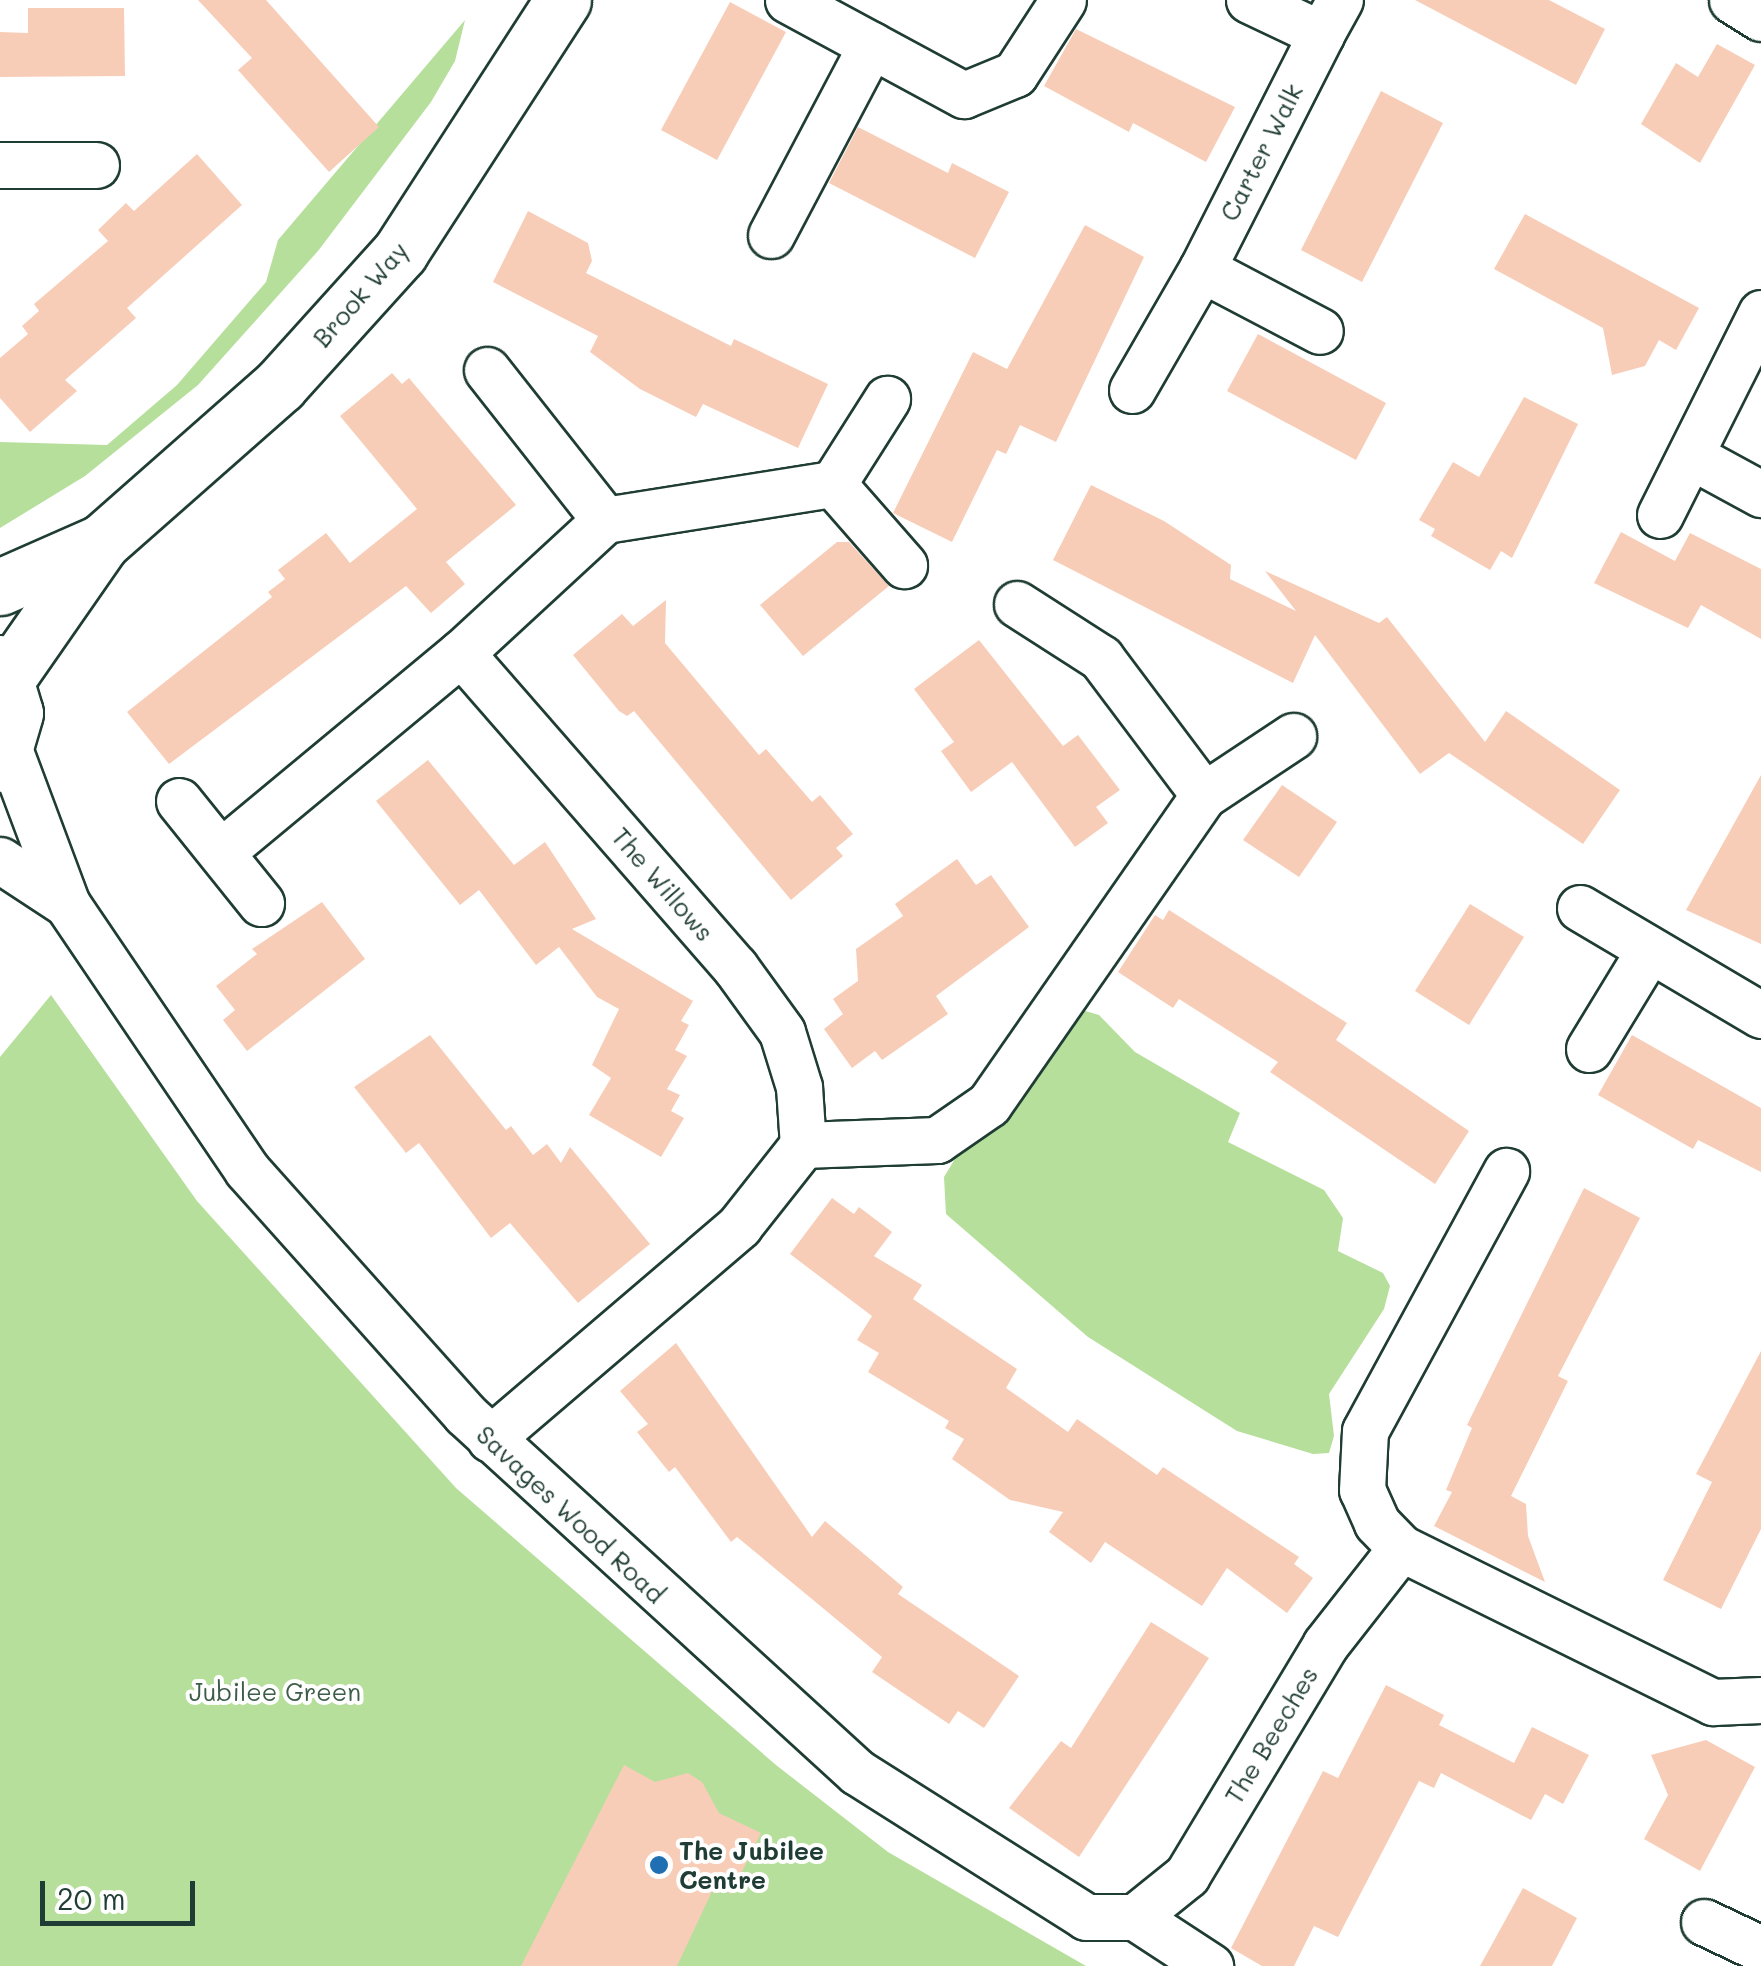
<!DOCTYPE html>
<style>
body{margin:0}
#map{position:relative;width:1761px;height:1966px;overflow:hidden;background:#fff;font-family:Mali,sans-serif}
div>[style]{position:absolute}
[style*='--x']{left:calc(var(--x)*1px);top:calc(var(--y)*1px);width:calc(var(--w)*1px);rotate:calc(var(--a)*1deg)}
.green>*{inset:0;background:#b7df9c}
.building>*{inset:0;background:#f8cdb8}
.roads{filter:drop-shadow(2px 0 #1f3d34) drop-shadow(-2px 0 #1f3d34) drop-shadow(0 2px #1f3d34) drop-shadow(0 -2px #1f3d34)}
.minor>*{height:45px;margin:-22.5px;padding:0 22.5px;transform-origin:22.5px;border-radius:22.5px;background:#fff}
.tertiary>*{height:55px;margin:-27.5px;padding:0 27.5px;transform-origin:27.5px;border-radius:27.5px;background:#fff}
.dots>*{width:28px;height:28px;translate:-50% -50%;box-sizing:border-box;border:5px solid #fff;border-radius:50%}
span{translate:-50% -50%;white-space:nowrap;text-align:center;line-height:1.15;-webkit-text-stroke:8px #fff;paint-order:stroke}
.street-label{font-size:25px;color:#1f3d34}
.park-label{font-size:25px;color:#3d5d49}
.poi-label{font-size:25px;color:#1f3d34;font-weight:700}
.left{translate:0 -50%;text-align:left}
.scale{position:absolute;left:40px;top:1881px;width:155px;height:45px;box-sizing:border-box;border:5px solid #1f3d34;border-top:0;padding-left:12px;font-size:30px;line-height:35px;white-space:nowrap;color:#1f3d34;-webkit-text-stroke:8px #fff;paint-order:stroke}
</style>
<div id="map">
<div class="green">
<i style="clip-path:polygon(465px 20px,455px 61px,431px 102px,318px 251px,198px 385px,85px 476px,0 528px,0 442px,107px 445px,177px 385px,266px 282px,278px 240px)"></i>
<i style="clip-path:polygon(51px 995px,197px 1201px,456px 1488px,776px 1765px,888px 1852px,1086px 1966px,0 1966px,0 1057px)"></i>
<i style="clip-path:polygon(1082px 1010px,1099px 1015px,1135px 1052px,1240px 1113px,1228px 1142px,1324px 1190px,1343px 1218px,1338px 1251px,1383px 1273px,1390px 1286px,1384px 1309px,1329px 1394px,1334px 1436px,1329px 1453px,1313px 1454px,1237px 1431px,1088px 1337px,946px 1214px,944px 1177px,964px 1144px,1004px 1114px)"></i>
</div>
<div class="building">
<i style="clip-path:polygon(198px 0,266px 0,379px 127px,329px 172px,238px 70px,252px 58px)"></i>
<i style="clip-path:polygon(1415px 0,1549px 0,1605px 29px,1576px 85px)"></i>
<i style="clip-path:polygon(730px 2px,786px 32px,717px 160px,661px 130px)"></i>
<i style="clip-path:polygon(28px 8px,124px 8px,125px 76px,0 77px,0 32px,28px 33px)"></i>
<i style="clip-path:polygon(1076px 29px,1235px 107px,1206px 162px,1133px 123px,1129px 132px,1044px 86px)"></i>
<i style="clip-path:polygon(1717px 44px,1755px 65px,1700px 163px,1641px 124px,1676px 63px,1698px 77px)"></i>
<i style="clip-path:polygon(1381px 91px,1443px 123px,1362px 282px,1301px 250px)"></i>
<i style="clip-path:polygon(858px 127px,948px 173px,952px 163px,1009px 192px,975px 258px,829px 183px)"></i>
<i style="clip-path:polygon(197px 154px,242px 205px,127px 308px,136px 318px,65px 380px,77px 391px,30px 432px,0 398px,0 358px,28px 334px,22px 326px,39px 311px,34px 304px,108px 241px,98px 230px,126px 203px,134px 211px)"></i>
<i style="clip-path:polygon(528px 211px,588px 243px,592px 261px,586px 273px,731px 346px,734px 339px,828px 384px,798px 448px,703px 404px,696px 417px,640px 389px,590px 352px,598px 336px,493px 282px)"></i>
<i style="clip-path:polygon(1525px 214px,1699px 308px,1676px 350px,1659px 340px,1645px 366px,1612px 375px,1603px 328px,1494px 269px)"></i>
<i style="clip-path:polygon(1085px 225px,1144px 257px,1056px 442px,1020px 425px,1006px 454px,997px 450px,952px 542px,893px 513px,973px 352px,1007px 369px)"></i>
<i style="clip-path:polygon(1258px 334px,1386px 403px,1356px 460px,1227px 391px)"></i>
<i style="clip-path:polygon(392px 373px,402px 384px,409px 378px,516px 505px,446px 562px,465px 584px,431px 613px,406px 586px,169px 764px,127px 712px,272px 597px,268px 592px,285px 579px,278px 570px,326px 533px,350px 563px,417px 509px,340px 416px)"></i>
<i style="clip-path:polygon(1524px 397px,1578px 424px,1512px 558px,1501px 551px,1490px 570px,1431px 536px,1435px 529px,1419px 520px,1453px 462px,1479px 477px)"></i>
<i style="clip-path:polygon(1091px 485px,1164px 521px,1231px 565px,1230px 579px,1296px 611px,1265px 571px,1379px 623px,1387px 617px,1485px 742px,1506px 711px,1620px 790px,1583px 844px,1449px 753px,1420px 774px,1315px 635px,1293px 683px,1053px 560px)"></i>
<i style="clip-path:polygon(1621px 532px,1675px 561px,1690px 533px,1761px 569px,1761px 639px,1701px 605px,1688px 628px,1594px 583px)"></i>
<i style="clip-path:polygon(837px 542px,849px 542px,889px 586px,803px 656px,760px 605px)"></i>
<i style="clip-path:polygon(666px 600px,665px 643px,759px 755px,766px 749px,812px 802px,820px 795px,853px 834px,836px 848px,843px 856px,791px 900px,634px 711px,627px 716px,619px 711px,573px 655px,622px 614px,633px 626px)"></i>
<i style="clip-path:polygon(979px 640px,1063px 746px,1078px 735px,1120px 790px,1096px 807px,1108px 823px,1075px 847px,1012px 762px,971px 792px,941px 751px,954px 742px,914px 689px)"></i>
<i style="clip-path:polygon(428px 760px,514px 865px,545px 842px,596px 919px,572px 929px,693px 1001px,681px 1021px,689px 1025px,675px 1050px,687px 1056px,667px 1089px,680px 1095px,671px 1111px,684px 1118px,661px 1157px,589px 1115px,611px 1078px,592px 1065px,619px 1009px,597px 997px,559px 947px,536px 965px,479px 890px,460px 905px,376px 801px)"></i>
<i style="clip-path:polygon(1761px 775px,1761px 944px,1686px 910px)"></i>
<i style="clip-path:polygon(1282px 785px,1337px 822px,1299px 877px,1243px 840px)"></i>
<i style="clip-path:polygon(957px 859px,976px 885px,991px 875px,1029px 927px,936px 996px,948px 1014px,882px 1060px,875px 1051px,852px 1068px,824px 1029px,843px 1014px,833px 999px,858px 981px,856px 949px,903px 916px,895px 904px)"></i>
<i style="clip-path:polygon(322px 902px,365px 959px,247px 1051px,223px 1020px,235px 1010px,216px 986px,257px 954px,252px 949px)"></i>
<i style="clip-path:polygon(1470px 904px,1524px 937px,1469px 1025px,1415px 991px)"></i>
<i style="clip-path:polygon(1169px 910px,1347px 1023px,1336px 1040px,1469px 1131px,1435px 1184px,1270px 1072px,1278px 1062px,1179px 999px,1173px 1008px,1118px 972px,1155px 915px,1163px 920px)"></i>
<i style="clip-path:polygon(430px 1035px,506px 1130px,511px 1126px,533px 1155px,547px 1144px,561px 1163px,570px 1147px,650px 1244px,578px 1303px,510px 1223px,491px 1238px,419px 1143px,406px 1153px,354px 1087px)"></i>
<i style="clip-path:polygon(1632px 1035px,1761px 1108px,1761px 1172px,1698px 1140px,1693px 1149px,1598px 1095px)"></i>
<i style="clip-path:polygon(1584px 1188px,1640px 1218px,1558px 1376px,1568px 1381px,1511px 1496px,1526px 1504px,1528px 1536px,1545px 1582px,1434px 1526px,1452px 1492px,1446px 1490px,1472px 1428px,1467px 1425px)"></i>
<i style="clip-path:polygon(832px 1198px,854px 1214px,859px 1207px,892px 1232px,874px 1256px,922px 1285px,913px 1299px,1017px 1369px,1006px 1388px,1068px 1432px,1077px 1419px,1157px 1475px,1163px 1467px,1299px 1557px,1294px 1564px,1313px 1578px,1287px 1613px,1227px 1568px,1202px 1606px,1105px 1542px,1091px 1563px,1049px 1532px,1063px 1512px,1010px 1500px,952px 1459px,964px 1439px,945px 1428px,949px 1421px,868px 1372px,879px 1353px,857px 1340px,872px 1316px,790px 1254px)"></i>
<i style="clip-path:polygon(676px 1343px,812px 1537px,825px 1521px,903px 1587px,898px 1594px,1019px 1676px,984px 1728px,958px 1711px,949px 1724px,872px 1672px,882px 1657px,737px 1537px,731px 1542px,675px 1467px,669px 1472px,637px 1432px,648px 1424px,620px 1391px)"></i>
<i style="clip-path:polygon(1761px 1351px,1761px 1529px,1721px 1609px,1663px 1580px,1712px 1482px,1696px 1474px)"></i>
<i style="clip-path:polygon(1151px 1622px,1209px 1658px,1079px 1857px,1009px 1808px,1061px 1741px,1071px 1748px)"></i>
<i style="clip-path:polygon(1386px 1685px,1444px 1715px,1439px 1725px,1514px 1763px,1532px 1727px,1589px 1755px,1563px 1804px,1545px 1794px,1531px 1820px,1441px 1773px,1434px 1788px,1419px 1781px,1338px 1937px,1314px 1926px,1294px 1966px,1262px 1966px,1231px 1948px,1323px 1771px,1338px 1778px)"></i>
<i style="clip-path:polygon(1706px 1740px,1755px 1767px,1700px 1871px,1644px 1839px,1668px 1795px,1651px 1755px)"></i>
<i style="clip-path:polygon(624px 1765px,655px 1782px,688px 1773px,702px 1782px,719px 1813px,761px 1833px,731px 1894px,715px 1885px,677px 1966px,521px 1966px)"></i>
<i style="clip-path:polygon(1523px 1888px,1577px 1918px,1552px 1966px,1480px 1966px)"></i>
</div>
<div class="roads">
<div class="minor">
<i style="--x:788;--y:0;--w:200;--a:28.4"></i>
<i style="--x:964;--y:95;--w:55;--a:-22.4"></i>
<i style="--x:1015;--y:74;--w:88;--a:-57"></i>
<i style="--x:1249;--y:0;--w:80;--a:25.3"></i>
<i style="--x:1321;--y:34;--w:39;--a:-61"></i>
<i style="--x:1732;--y:0;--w:34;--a:32"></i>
<i style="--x:0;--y:165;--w:96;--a:0"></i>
<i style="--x:771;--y:235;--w:215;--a:-62.2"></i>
<i style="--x:1202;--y:269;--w:133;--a:27.7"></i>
<i style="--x:487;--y:370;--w:191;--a:51.8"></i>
<i style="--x:605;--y:520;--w:231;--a:-9"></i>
<i style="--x:833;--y:484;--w:101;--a:-57.6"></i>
<i style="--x:1132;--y:390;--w:140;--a:-60"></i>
<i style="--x:1202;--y:269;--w:263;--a:-63.1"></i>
<i style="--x:1691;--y:456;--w:80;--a:28.5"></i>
<i style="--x:833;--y:484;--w:108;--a:48.8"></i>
<i style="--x:1660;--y:515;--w:226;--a:-63.4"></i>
<i style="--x:1017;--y:604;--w:100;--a:32.7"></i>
<i style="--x:1101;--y:658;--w:171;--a:53.1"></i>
<i style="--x:461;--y:653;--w:417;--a:48.9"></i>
<i style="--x:735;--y:967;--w:80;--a:54.1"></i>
<i style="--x:782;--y:1032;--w:58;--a:72.8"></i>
<i style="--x:799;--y:1087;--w:58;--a:86.1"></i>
<i style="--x:803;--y:1145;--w:134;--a:-2.1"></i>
<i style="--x:937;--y:1140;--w:63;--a:-34.7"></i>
<i style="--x:989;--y:1104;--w:376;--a:-55.2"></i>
<i style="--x:1204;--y:795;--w:107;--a:-33.5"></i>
<i style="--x:9;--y:749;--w:165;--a:69.5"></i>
<i style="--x:67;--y:904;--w:321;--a:55.9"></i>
<i style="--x:247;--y:1170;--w:327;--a:48.2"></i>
<i style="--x:465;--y:1414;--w:531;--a:42.4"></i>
<i style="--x:857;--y:1772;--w:271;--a:32.3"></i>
<i style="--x:1086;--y:1917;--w:49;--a:0"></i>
<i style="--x:1135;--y:1917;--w:90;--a:33.2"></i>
<i style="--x:179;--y:801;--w:131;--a:51.2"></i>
<i style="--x:221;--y:852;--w:312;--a:-39.7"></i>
<i style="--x:461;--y:653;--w:196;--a:-42.7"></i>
<i style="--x:0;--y:860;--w:80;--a:33.3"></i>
<i style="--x:1580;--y:908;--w:210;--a:30.6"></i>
<i style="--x:1589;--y:1049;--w:114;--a:-58.7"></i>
<i style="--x:490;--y:1439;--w:328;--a:-40.5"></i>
<i style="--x:739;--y:1226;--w:103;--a:-51.7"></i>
<i style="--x:1401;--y:1548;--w:35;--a:-134"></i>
<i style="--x:1377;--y:1523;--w:36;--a:-114"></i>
<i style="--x:1362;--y:1490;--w:59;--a:-87.1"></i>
<i style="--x:1365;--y:1431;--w:296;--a:-61.5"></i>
<i style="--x:1135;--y:1917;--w:67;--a:-38.9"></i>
<i style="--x:1187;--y:1875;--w:268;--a:-59"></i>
<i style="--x:1325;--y:1645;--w:123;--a:-51.9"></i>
<i style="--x:1401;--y:1548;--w:348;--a:26.3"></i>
<i style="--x:1713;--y:1702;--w:48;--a:-2.4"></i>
<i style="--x:1704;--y:1922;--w:63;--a:25.3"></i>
</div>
<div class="tertiary">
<i style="--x:0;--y:587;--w:111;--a:-23.8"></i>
<i style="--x:0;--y:663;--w:52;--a:73.3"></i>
<i style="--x:15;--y:713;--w:53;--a:106.4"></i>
<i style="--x:8;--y:677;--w:165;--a:-55.2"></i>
<i style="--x:102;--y:542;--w:237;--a:-41.4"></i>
<i style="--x:280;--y:385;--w:179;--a:-47.9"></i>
<i style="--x:400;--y:252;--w:300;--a:-57.1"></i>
</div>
</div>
<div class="dots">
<i style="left:659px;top:1865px;background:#1f6fb2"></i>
</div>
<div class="street-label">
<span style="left:1261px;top:152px;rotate:-63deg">Carter Walk</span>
<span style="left:360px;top:294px;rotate:-49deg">Brook Way</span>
<span style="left:663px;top:884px;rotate:49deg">The Willows</span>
<span style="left:571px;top:1514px;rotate:43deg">Savages Wood Road</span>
<span style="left:1271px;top:1735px;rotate:-59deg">The Beeches</span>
</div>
<div class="park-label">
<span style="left:275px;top:1691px">Jubilee Green</span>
</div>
<div class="poi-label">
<span class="left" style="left:679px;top:1865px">The Jubilee<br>Centre</span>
</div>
<div class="scale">20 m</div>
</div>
